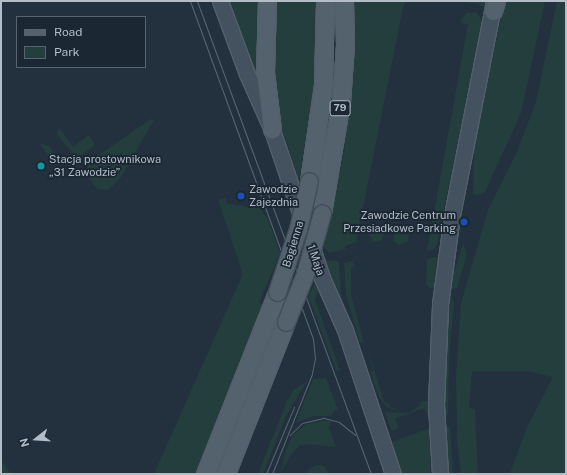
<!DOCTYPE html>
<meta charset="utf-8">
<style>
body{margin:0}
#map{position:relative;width:567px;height:475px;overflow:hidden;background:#22313d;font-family:"Public Sans",sans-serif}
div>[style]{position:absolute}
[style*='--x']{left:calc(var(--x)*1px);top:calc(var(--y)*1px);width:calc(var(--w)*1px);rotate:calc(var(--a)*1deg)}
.green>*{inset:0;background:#243e3d}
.roads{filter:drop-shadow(1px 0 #54606b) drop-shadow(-1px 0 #54606b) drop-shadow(0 1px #54606b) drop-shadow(0 -1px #54606b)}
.secondary>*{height:15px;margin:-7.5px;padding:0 7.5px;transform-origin:7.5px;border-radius:7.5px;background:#445260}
.primary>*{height:17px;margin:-8.5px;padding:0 8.5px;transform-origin:8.5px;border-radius:8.5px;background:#54626d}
.tram>*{height:1px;margin:-0.5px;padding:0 0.5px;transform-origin:0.5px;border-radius:0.5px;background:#586774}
.bridges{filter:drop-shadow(1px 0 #424e59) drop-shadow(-1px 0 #424e59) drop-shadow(0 1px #424e59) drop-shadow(0 -1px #424e59)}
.primary-bridge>*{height:17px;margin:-8.5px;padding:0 8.5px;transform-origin:8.5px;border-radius:8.5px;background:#54626d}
.dots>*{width:11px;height:11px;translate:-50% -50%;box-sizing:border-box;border:2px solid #1b2732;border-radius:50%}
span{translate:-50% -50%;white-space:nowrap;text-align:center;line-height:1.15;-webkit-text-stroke:3.5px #1b2732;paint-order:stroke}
.shield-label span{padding:1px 3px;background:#1b2732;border:1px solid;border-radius:3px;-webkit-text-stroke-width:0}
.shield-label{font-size:10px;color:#b2bdc8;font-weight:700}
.poi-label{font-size:11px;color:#b2bdc8}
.left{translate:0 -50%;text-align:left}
.right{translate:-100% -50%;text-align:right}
.street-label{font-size:11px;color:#b2bdc8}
.frame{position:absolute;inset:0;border:2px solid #b2bdc8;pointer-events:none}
.legend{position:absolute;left:16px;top:16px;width:130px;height:52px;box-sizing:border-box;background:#1b2732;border:1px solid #57636e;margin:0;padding:5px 7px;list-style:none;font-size:12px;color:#b2bdc8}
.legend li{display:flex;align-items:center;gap:8px;height:20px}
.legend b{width:20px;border:1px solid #57636e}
.north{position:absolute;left:16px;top:419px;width:40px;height:40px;-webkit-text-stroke:3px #1b2732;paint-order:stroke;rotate:253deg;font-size:11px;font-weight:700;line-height:16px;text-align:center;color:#b2bdc8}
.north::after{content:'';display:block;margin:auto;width:14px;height:18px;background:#b2bdc8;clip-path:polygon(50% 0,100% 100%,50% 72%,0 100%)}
</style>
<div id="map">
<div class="green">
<i style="clip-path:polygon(226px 1px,261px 1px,259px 85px)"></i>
<i style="clip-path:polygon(273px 1px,318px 1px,318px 51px,312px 111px,310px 111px,299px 180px,277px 113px,271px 66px)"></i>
<i style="clip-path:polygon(351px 1px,406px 1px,403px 7px,356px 242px,345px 246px,346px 249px,329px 253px,324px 247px,345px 145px,343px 144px,349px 102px)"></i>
<i style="clip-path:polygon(457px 1px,491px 1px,488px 10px,479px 4px)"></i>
<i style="clip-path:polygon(504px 1px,545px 1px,521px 113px,485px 192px,480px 195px,473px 194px,474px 149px)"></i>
<i style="clip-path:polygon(557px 1px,566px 1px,566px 473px,510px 474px,527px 427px,553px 377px,527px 371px,472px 371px,469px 408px,475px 409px,478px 474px,461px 474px,457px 441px,456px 375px,461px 303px,488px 210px,516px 154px,536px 102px)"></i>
<i style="clip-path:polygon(477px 12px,482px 21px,437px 244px,434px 249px,427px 251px,468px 24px,461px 23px,461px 20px,466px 13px)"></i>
<i style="clip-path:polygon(151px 119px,154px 120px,121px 177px,108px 190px,97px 189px,86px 174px,89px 162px)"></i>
<i style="clip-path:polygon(58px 129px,61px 130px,73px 147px,89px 135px,95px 145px,81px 155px,73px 154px,57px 134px)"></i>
<i style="clip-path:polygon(39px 143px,49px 146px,59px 160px,54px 164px)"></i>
<i style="clip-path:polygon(226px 198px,226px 203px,253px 208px,256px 205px,260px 208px,269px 222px,280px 253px,259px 303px,265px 305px,198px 474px,154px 474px,242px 276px,242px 271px,218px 200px)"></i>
<i style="clip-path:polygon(370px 228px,385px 231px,382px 240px,373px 242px,369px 235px)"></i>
<i style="clip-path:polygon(394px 233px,409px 235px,408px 241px,399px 245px,394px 241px)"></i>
<i style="clip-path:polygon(463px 244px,467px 254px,457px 288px,448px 290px)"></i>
<i style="clip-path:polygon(440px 256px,436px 289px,429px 288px,426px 284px,427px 259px)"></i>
<i style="clip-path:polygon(323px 260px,339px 261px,341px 293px,348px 321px)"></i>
<i style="clip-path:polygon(352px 261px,355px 267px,351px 267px,351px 295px,365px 346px,364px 342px,360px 343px,346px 294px,344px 263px)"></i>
<i style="clip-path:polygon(315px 284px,318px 291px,315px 299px,340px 371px,336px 370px,308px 295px)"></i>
<i style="clip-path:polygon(283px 294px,286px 295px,277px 319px,280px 320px,219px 474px,212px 474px)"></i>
<i style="clip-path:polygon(447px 296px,452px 297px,454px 303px,449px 359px,448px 415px,443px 416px)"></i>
<i style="clip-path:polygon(368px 350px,384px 401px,391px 407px,401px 411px,394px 410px,386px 406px,379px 397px,370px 372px,373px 371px)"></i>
<i style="clip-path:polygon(326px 378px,338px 410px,333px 412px,332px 416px,314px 416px,296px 423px,313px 379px)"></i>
<i style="clip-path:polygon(307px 381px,286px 416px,263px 474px,258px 474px,287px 401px,294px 390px)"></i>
<i style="clip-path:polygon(422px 401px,430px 401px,430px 417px,428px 417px,424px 408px,395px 419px,399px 428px,391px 431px,385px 412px,408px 413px,417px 408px)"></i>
<i style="clip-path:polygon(323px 421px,331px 421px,329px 427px,336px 447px,309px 444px,299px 446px,291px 455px,280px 474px,285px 452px,293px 435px,307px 424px)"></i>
<i style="clip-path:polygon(443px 427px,450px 427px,453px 474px,447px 474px)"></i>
<i style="clip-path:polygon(431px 428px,430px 474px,403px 474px,391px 442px)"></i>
<i style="clip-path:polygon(1px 460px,11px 474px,1px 474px)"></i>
<i style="clip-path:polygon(317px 465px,324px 466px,330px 474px,306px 474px,309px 469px)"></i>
</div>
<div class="roads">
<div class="secondary">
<i style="--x:220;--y:1;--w:78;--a:69.7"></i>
<i style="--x:247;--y:74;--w:61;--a:65.9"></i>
<i style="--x:272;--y:130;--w:156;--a:71.3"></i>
<i style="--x:322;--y:278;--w:57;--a:66.1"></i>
<i style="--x:345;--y:330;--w:152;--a:71.6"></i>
<i style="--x:440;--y:474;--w:69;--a:-93.3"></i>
<i style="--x:436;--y:405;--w:101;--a:-87.7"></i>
<i style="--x:440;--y:304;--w:90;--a:-82.3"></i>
<i style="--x:452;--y:215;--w:218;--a:-78.9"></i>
</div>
<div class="primary">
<i style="--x:267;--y:1;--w:71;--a:91.6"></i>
<i style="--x:265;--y:72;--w:58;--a:83.1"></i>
<i style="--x:493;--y:11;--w:10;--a:-73"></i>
<i style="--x:309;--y:181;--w:97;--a:-81.7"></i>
<i style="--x:323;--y:85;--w:84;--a:-88.6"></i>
<i style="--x:322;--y:213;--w:113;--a:-80.3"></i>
<i style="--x:341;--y:102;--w:57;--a:-86"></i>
<i style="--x:345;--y:45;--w:44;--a:-91.3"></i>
<i style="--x:205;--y:474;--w:196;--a:-68.4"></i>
<i style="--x:226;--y:474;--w:163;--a:-68.5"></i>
</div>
</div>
<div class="tram">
<i style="--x:190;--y:1;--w:360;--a:70"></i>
<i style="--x:313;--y:339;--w:19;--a:84"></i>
<i style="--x:315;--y:358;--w:16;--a:101"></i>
<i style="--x:312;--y:374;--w:108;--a:111.8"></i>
<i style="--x:197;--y:1;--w:504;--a:69.8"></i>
<i style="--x:290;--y:435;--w:17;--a:-45"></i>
<i style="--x:302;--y:423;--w:23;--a:-13"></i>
<i style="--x:324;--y:418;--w:16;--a:15"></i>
<i style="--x:339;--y:422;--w:21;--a:39"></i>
<i style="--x:266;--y:474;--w:73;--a:-67.3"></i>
</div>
<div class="bridges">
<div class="primary-bridge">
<i style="--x:277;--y:292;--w:66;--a:-71.6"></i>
<i style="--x:298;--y:229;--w:49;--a:-77.1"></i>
<i style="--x:286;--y:322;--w:52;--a:-68.4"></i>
<i style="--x:305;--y:274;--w:63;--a:-74.4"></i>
</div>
</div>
<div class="dots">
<i style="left:41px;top:166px;background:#0f9aa8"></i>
<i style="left:241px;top:196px;background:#1a4fb4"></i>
<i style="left:464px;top:222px;background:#1a4fb4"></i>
</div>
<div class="shield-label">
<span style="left:340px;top:108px">79</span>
</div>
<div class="poi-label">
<span class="left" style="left:49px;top:166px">Stacja prostownikowa<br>„31 Zawodzie”</span>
<span class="left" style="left:249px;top:196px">Zawodzie<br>Zajezdnia</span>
<span class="right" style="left:456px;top:222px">Zawodzie Centrum<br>Przesiadkowe Parking</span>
</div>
<div class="street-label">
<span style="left:293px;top:244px;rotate:-73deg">Bagienna</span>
<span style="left:316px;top:260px;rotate:71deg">1 Maja</span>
</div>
<div class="frame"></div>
<ul class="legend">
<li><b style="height:5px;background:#54626d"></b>Road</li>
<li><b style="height:11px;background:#243e3d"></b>Park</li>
</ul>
<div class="north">N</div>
</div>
